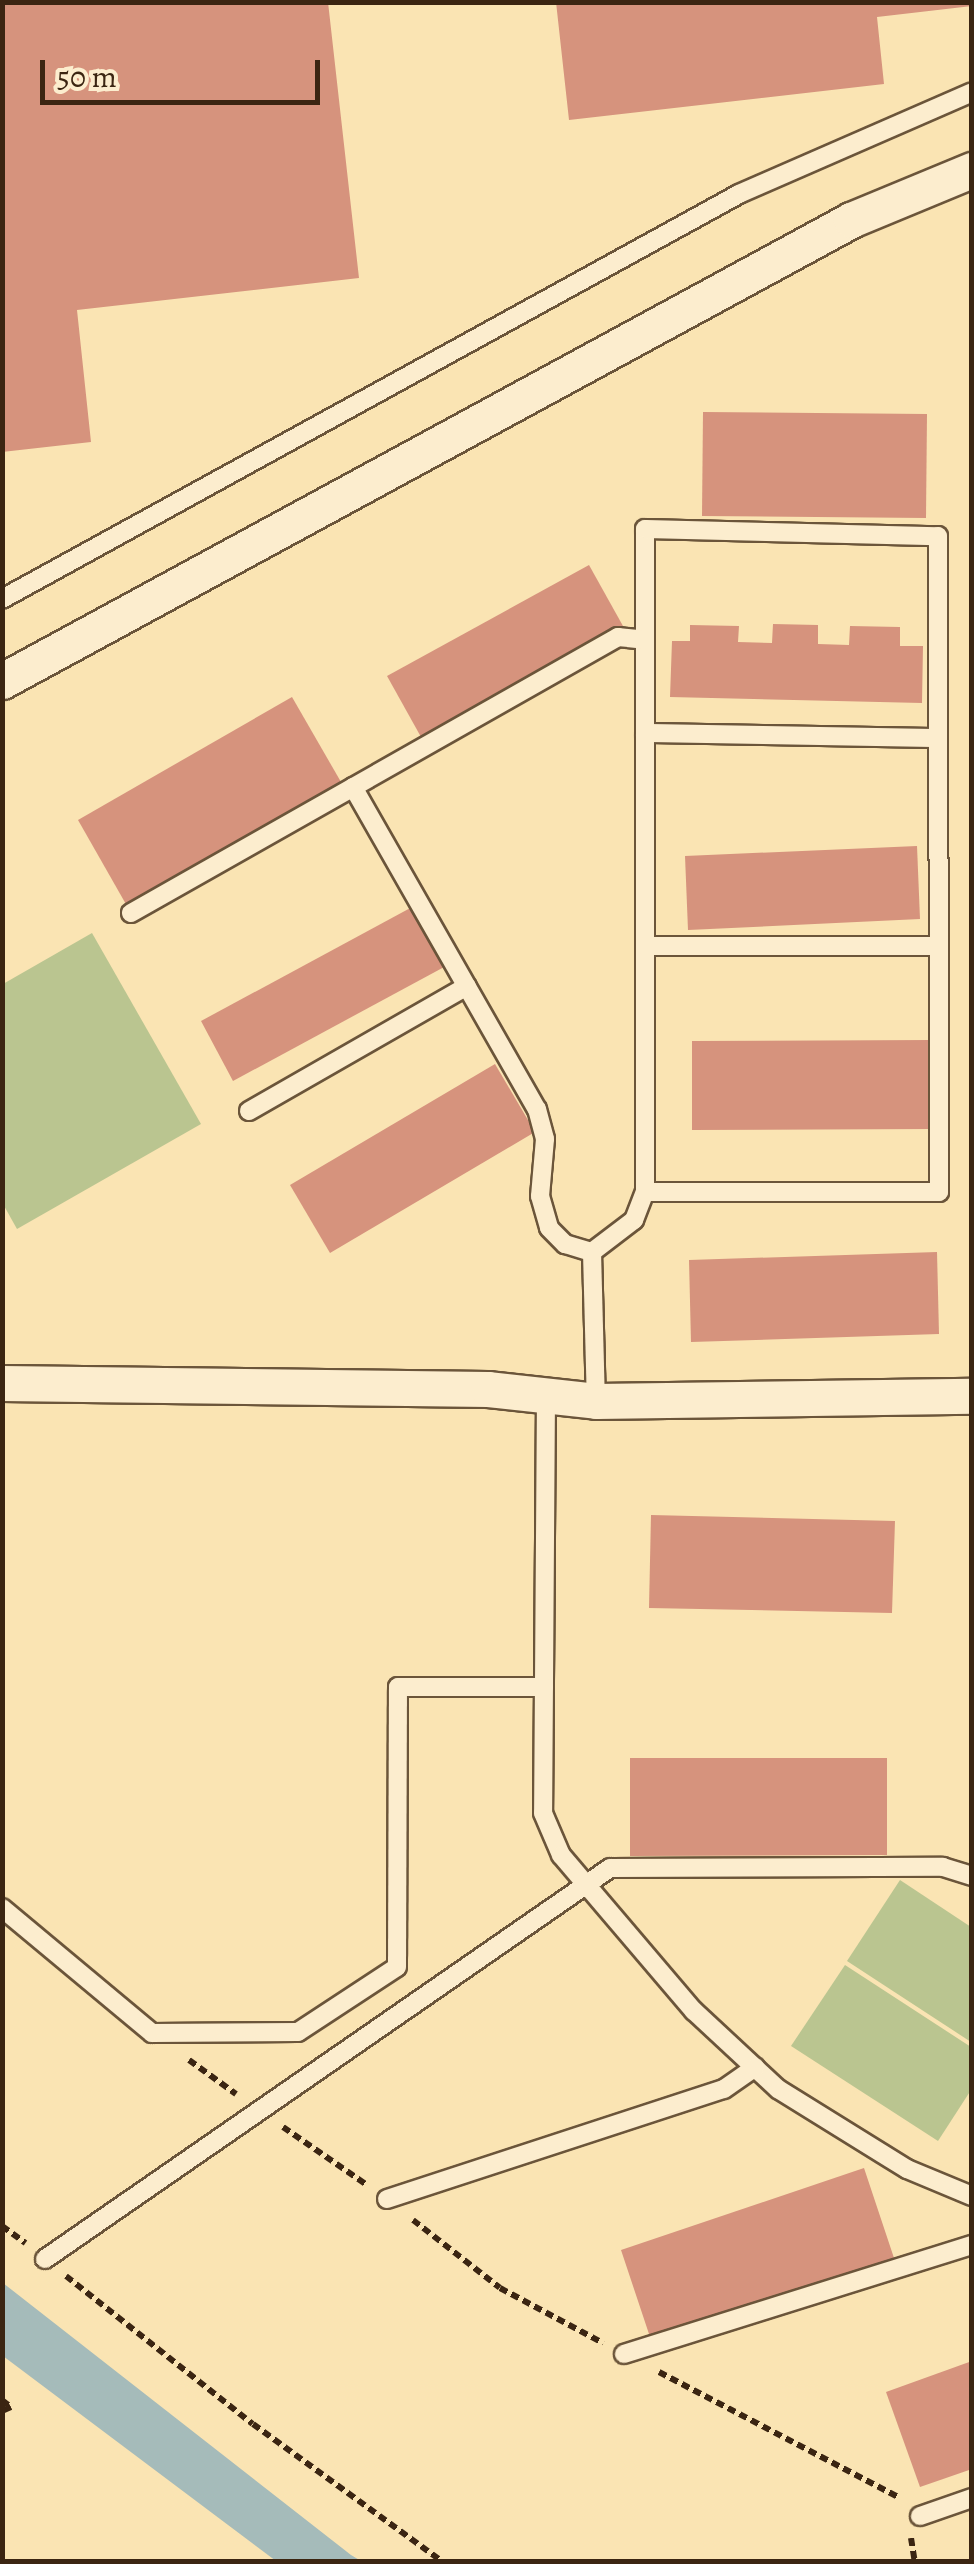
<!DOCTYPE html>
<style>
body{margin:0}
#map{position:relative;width:974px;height:2564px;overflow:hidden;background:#fae4b3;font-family:Alegreya,serif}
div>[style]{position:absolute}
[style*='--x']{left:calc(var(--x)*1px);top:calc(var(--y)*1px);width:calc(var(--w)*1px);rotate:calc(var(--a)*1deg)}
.green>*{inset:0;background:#bac590}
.water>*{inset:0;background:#a5bbba}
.building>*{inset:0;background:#d6937d}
.path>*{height:6px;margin-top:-3px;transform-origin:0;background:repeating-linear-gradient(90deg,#3b2512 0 8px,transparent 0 13px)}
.roads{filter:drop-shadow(2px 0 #6b553a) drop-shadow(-2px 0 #6b553a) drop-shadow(0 2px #6b553a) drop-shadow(0 -2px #6b553a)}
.service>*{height:18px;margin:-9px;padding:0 9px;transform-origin:9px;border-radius:9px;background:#fcedce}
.minor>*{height:35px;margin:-17.5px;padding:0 17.5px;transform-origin:17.5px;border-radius:17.5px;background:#fcedce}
span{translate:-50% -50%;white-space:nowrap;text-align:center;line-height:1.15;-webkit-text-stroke:9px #fcedce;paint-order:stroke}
.frame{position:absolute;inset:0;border:5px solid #3b2512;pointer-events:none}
.scale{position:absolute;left:40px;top:60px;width:280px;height:45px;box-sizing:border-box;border:5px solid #3b2512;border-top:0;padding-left:12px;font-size:30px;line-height:35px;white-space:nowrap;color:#3b2512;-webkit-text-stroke:8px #fcedce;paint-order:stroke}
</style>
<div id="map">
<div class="green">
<i style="clip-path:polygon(92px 933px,201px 1124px,17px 1229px,3px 1204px,3px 984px)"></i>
<i style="clip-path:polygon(900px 1880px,971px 1927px,971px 2042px,847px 1961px)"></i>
<i style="clip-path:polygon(845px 1965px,971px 2047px,971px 2090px,938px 2141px,791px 2046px)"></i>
</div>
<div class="water">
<i style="clip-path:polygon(3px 2283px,351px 2555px,361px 2561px,276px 2561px,3px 2356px)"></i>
</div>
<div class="building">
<i style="clip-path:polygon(2px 2px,328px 2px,359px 278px,77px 310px,91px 442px,2px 452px)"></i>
<i style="clip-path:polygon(556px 2px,972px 2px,972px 6px,877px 17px,884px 84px,569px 120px)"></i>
<i style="clip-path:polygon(703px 412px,927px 414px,926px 518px,702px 516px)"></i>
<i style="clip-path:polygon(589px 565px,623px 626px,421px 737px,387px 676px)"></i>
<i style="clip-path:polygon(773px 624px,818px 625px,818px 644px,849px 645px,850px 626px,900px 627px,900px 646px,923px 646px,922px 703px,670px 697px,672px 641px,690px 641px,690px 625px,739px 626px,738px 642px,772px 643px)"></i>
<i style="clip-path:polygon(292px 697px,341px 782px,127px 906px,78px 820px)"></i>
<i style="clip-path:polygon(917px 846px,920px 919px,688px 930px,685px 856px)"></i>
<i style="clip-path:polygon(414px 906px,446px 966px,233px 1081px,201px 1021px)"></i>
<i style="clip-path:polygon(932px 1040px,932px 1129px,692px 1130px,692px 1041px)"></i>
<i style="clip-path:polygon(495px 1064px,535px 1132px,330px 1253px,290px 1185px)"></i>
<i style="clip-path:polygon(937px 1252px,939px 1334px,691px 1342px,689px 1260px)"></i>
<i style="clip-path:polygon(651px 1515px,895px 1521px,892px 1613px,649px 1608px)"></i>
<i style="clip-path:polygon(630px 1758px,887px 1758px,887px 1855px,630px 1856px)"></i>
<i style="clip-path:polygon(864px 2168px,894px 2258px,651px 2340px,621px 2250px)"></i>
<i style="clip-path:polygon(972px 2361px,972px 2469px,920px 2487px,886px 2392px)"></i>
</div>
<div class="path">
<i style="--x:189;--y:2060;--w:58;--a:35.9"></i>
<i style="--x:283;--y:2127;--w:102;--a:34.6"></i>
<i style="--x:413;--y:2220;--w:110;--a:38"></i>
<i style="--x:500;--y:2288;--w:117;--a:28.1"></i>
<i style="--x:2;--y:2226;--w:29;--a:36"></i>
<i style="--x:66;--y:2276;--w:238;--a:38.4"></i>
<i style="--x:253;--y:2424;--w:235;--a:36"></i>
<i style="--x:659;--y:2372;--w:272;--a:27.6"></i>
<i style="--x:2;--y:2400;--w:11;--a:38"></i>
<i style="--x:11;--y:2407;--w:10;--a:156"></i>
<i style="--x:911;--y:2538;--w:24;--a:81"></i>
</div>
<div class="roads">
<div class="service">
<i style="--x:2;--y:599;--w:841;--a:-28.79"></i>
<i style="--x:739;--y:194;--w:254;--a:-23.6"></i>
<i style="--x:645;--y:733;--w:293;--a:1"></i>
<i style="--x:353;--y:787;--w:371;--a:60.3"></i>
<i style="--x:537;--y:1109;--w:31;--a:75"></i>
<i style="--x:545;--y:1139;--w:57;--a:95"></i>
<i style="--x:540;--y:1196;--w:33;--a:74"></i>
<i style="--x:549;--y:1228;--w:23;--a:45"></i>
<i style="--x:565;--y:1244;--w:28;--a:17"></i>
<i style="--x:592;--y:1252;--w:53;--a:-37.3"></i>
<i style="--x:634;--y:1220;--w:30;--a:-69"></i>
<i style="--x:645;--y:1192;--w:663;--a:-90"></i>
<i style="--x:645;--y:529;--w:293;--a:1.4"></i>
<i style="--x:938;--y:536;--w:656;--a:89.91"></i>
<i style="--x:939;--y:1192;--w:294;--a:180"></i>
<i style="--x:131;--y:913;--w:560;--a:-29.54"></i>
<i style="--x:618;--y:637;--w:27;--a:6"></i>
<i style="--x:645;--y:946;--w:293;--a:0"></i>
<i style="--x:249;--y:1111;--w:251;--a:-29.8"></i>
<i style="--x:592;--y:1252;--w:149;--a:88.5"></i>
<i style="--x:546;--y:1395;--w:418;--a:90.4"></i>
<i style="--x:543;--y:1813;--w:46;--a:66.8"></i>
<i style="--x:561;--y:1855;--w:205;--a:49.6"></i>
<i style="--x:694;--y:2011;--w:115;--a:42.9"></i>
<i style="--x:778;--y:2089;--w:152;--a:31.8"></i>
<i style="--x:907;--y:2169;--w:70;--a:22.6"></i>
<i style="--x:2;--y:1908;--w:195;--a:39.8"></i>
<i style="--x:152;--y:2033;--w:146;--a:-0.4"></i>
<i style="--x:298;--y:2032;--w:118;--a:-33.3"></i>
<i style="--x:397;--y:1967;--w:280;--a:-89.8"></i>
<i style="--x:398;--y:1687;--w:146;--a:0"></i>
<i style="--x:387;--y:2199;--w:354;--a:-18.1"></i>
<i style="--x:724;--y:2089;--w:38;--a:-35"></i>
<i style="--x:45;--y:2259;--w:687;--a:-34.68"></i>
<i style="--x:610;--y:1868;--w:333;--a:-0.2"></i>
<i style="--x:943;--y:1867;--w:30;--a:17"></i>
<i style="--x:624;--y:2354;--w:365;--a:-17.4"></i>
<i style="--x:920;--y:2516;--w:55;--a:-19.1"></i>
</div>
<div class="minor">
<i style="--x:2;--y:681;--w:966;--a:-28.5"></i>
<i style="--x:851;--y:220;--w:131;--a:-22.5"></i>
<i style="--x:2;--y:1383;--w:486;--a:0.7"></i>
<i style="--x:488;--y:1389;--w:109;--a:6.3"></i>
<i style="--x:596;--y:1401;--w:376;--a:-0.8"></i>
</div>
</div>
<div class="frame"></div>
<div class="scale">50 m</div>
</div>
